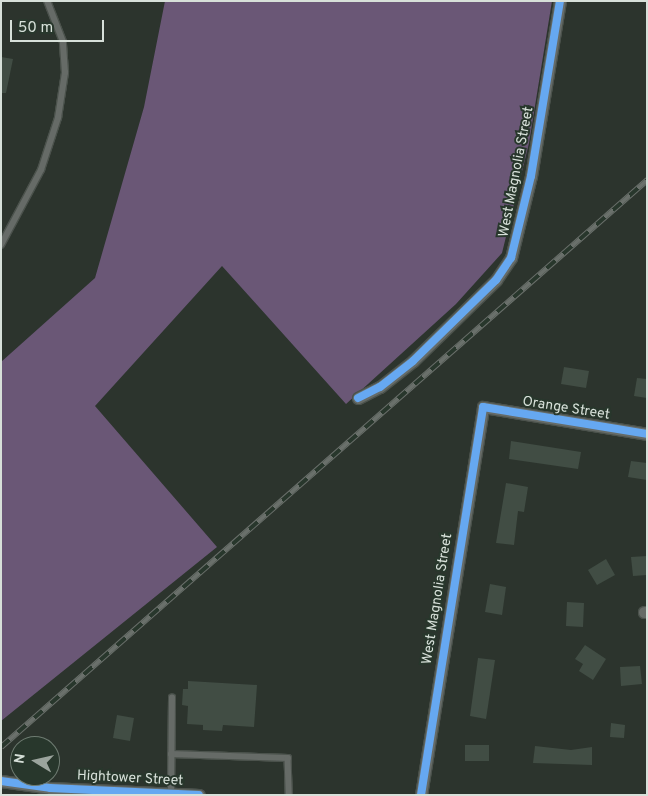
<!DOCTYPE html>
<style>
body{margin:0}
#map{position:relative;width:648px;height:796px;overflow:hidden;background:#2c342d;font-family:Overpass,sans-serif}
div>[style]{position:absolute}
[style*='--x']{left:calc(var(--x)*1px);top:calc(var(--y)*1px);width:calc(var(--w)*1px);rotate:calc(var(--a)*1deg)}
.forest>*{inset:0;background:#6a5776}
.building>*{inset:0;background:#414d44}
.roads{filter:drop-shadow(1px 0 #4b524c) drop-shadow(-1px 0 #4b524c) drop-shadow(0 1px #4b524c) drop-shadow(0 -1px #4b524c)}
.service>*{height:5.5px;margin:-2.75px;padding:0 2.75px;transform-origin:2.75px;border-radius:2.75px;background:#666b67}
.minor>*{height:11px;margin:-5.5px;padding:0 5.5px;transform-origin:5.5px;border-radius:5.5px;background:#666b67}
.rail>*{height:5.5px;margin-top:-2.75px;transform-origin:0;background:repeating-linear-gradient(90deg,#28372c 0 11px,#6a706b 0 22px);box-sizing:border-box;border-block:1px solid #6a706b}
.cycleway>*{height:8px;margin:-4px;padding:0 4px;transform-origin:4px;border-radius:4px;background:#66a8f1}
span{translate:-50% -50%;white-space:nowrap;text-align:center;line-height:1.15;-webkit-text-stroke:4px #28372c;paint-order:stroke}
.street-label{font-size:14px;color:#d7e0d9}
.frame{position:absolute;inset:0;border:2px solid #d7e0d9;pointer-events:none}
.north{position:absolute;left:10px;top:736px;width:50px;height:50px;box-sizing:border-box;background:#28372c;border:1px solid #6e7b71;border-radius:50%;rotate:279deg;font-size:14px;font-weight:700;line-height:20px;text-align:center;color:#d7e0d9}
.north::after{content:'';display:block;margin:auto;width:18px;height:22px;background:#9ba49d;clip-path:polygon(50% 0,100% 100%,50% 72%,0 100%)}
.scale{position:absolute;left:10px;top:20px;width:94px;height:22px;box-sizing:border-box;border:2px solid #d7e0d9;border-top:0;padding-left:6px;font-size:15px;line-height:18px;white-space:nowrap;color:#d7e0d9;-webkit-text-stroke:4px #28372c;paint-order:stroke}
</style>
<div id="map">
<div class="forest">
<i style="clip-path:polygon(165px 1px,552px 1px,529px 143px,502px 253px,456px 304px,346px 404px,222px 266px,95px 406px,217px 547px,1px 721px,1px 362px,95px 278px,144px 107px)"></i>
</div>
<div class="building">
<i style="clip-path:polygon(1px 57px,13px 59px,6px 93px,1px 93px)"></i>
<i style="clip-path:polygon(564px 367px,589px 371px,586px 388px,561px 384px)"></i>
<i style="clip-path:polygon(637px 378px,647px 379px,647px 398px,634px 396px)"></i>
<i style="clip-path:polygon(511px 441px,581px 452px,578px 469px,509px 459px)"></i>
<i style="clip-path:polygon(631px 461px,647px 463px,647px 480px,628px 477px)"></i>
<i style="clip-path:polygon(506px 483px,528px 487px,524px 512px,518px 511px,514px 545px,496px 543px)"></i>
<i style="clip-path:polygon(647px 556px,647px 575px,633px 576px,631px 557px)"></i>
<i style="clip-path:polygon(606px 559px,615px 575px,597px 585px,588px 570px)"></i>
<i style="clip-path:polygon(490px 584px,506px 587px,502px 615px,485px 612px)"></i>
<i style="clip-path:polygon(567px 602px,584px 603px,583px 627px,566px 626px)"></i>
<i style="clip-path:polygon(585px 645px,606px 659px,593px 680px,579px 671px,583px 664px,575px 659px)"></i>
<i style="clip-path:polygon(478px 658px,495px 660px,486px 719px,470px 716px)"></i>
<i style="clip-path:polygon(640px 666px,642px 684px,621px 686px,620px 667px)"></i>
<i style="clip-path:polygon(188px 681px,257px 685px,254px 727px,223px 725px,222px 731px,203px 730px,203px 725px,187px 724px,188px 706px,182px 705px,183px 689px,188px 689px)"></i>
<i style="clip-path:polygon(117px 715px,134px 718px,130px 741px,113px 738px)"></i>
<i style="clip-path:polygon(611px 723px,625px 725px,624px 738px,610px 737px)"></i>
<i style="clip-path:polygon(465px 745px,489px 745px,489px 761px,465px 761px)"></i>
<i style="clip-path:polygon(535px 746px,571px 750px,592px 747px,592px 765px,533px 763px)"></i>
</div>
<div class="roads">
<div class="service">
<i style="--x:1;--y:245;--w:85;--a:-61.9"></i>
<i style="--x:41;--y:170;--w:55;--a:-71.9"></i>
<i style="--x:58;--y:118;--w:46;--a:-81.2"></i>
<i style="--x:65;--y:73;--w:31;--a:-94"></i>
<i style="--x:63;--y:42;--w:44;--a:-111.3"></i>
<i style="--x:171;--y:754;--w:117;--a:2"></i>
<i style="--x:288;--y:758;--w:37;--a:88"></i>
<i style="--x:171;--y:794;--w:96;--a:-89.4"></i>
</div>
<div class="minor">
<i style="--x:358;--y:398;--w:25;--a:-27"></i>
<i style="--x:380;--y:387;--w:42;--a:-38.2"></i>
<i style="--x:413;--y:361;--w:116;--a:-44.3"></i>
<i style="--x:496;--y:280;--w:27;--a:-56"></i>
<i style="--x:511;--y:258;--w:84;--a:-76.3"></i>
<i style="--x:531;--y:176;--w:177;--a:-80.6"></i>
<i style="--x:644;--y:612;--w:3;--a:0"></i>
<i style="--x:1;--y:781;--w:49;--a:8.1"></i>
<i style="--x:50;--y:788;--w:149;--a:2.7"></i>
<i style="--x:421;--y:795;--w:393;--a:-80.9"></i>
<i style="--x:483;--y:407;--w:166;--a:9.3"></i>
</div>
</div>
<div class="rail">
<i style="--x:1;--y:747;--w:860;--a:-41.27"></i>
</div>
<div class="cycleway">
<i style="--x:358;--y:398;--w:25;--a:-27"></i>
<i style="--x:380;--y:387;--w:42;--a:-38.2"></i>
<i style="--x:413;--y:361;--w:116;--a:-44.3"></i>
<i style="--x:496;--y:280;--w:27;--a:-56"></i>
<i style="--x:511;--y:258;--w:84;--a:-76.3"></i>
<i style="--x:531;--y:176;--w:177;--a:-80.6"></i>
<i style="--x:1;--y:781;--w:49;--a:8.1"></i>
<i style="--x:50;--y:788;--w:149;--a:2.7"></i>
<i style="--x:421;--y:795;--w:393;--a:-80.9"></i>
<i style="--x:483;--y:407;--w:166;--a:9.3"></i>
</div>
<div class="street-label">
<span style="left:517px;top:172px;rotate:-79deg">West Magnolia Street</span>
<span style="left:566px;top:409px;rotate:9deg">Orange Street</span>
<span style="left:438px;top:599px;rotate:-81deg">West Magnolia Street</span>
<span style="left:130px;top:779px;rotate:3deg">Hightower Street</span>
</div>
<div class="frame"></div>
<div class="north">N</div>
<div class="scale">50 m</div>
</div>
